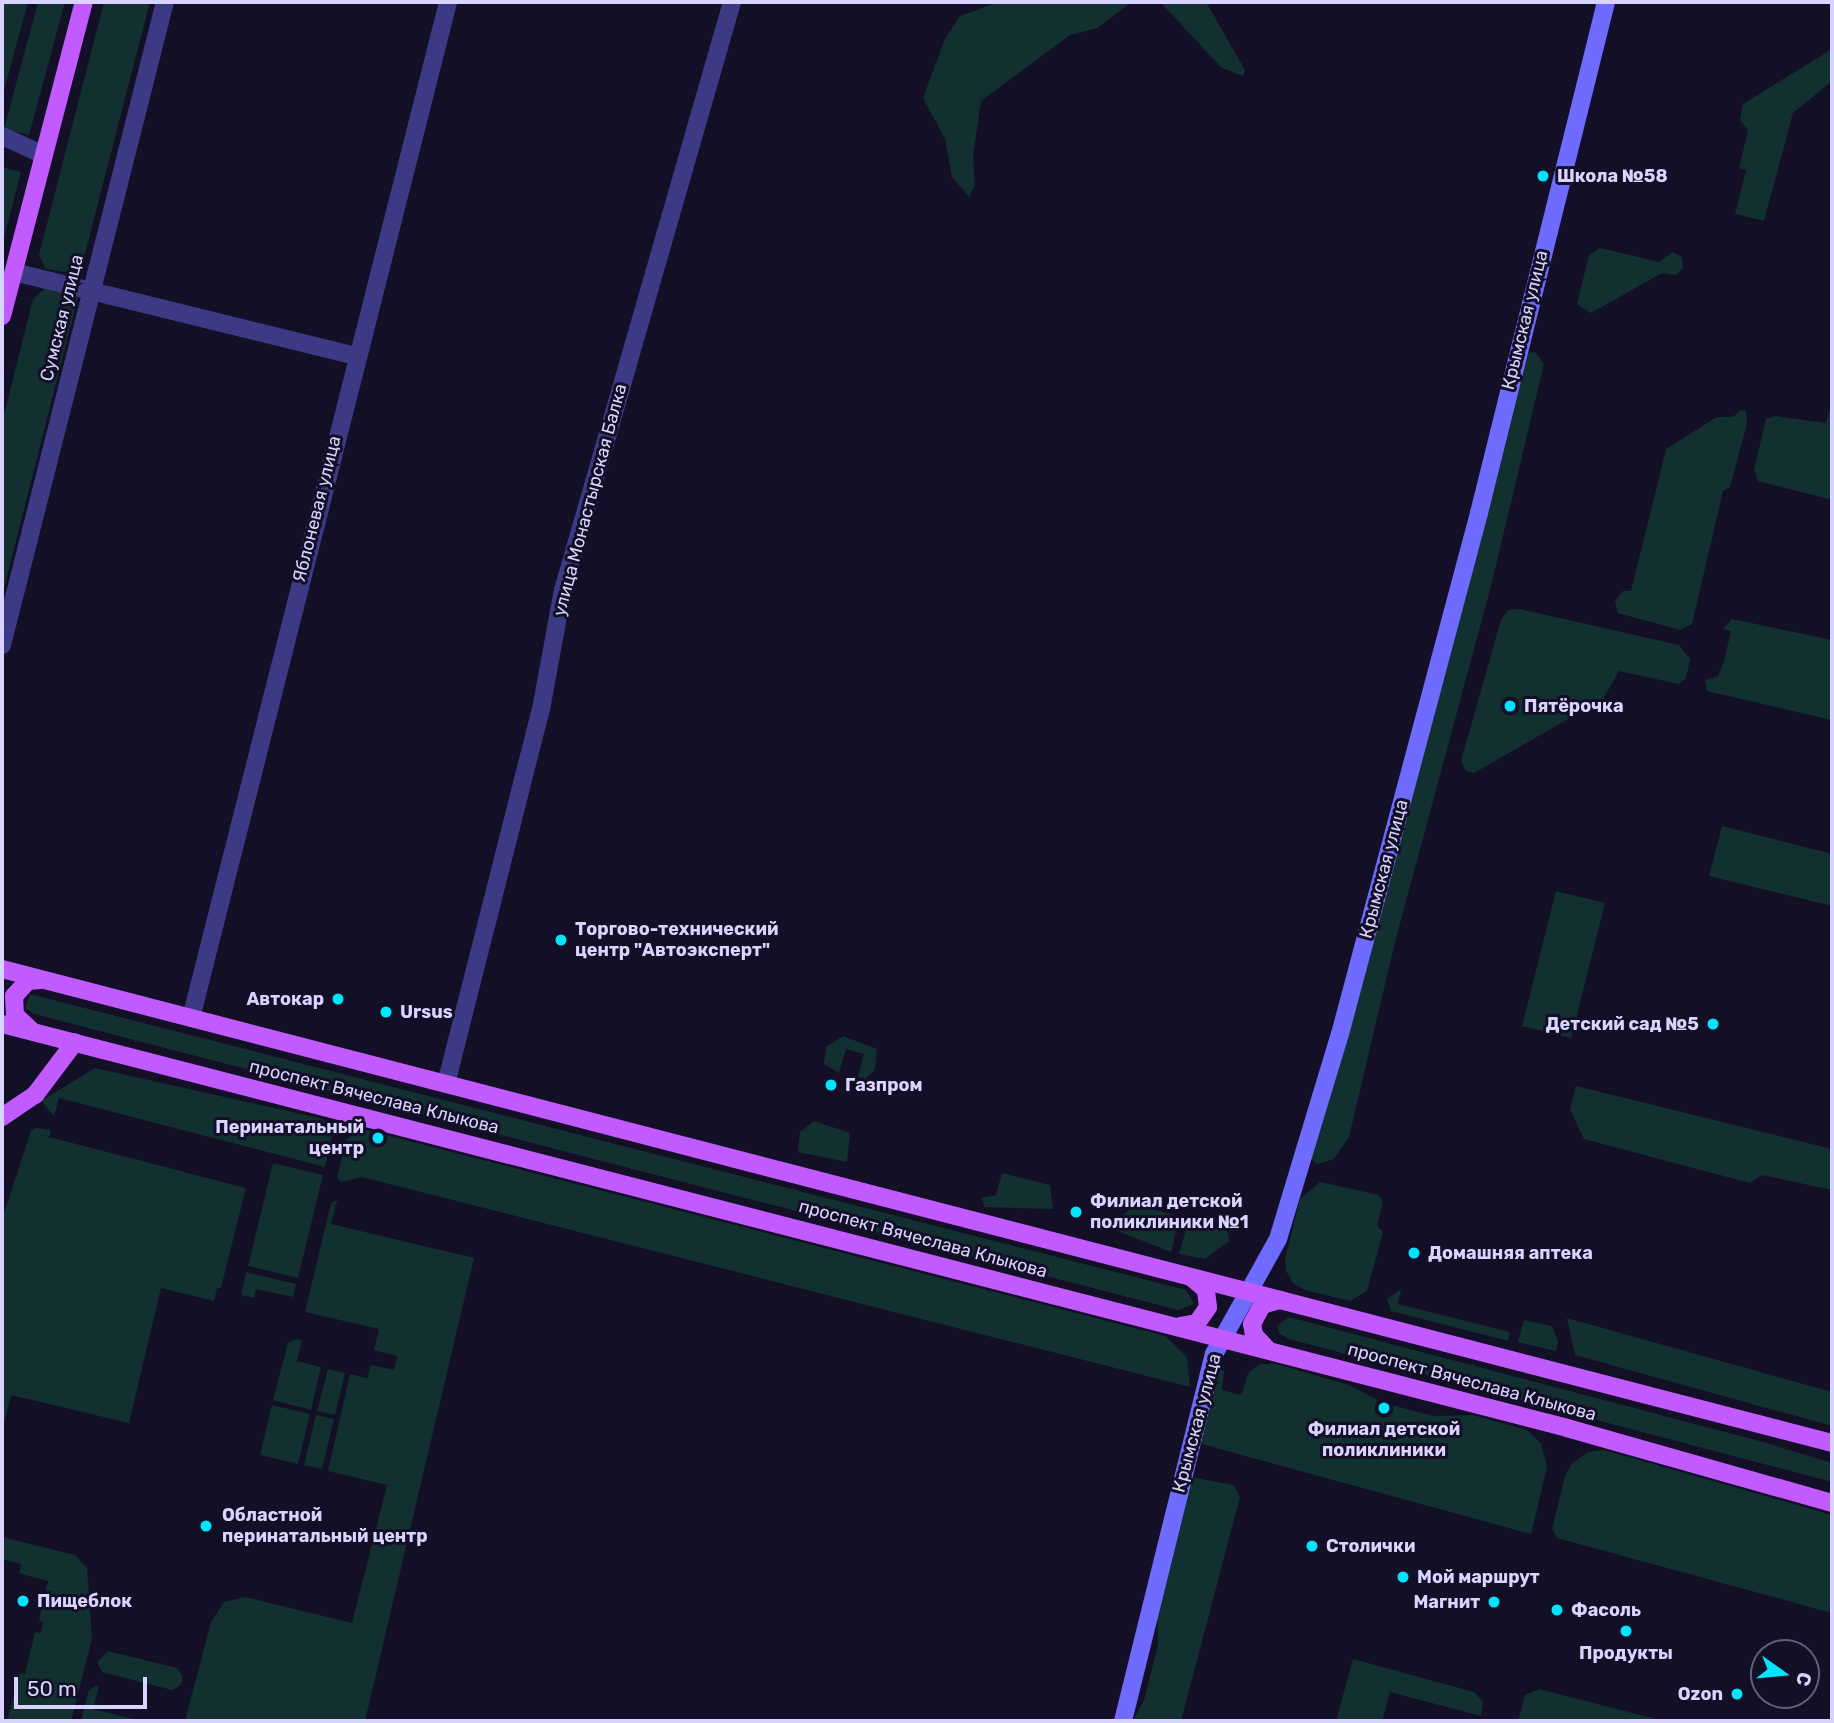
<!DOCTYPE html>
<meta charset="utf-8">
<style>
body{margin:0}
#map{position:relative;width:1834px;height:1723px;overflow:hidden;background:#130f26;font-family:Rubik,sans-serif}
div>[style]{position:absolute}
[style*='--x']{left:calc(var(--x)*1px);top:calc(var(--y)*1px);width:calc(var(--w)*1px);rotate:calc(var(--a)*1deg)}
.green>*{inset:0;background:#12302f}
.street>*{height:18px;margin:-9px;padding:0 9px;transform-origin:9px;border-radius:9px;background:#3d3a85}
.secondary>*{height:18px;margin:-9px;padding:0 9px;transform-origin:9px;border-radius:9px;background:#6f6bff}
.primary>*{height:18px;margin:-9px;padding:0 9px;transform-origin:9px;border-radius:9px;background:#c25bff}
.dots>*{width:19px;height:19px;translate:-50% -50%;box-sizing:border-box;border:4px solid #130f26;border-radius:50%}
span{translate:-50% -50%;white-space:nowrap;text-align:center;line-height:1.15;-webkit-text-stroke:6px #130f26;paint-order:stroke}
.poi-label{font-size:18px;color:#d9d4ff;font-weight:700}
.left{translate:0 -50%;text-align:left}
.right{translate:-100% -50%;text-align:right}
.street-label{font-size:18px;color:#d9d4ff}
.frame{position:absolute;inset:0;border:4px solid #d9d4ff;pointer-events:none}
.north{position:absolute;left:1750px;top:1639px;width:70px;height:70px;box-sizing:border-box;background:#130f26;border:2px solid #625e7d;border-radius:50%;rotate:105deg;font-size:19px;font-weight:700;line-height:28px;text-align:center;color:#d9d4ff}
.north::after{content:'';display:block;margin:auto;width:24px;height:32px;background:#00e5ff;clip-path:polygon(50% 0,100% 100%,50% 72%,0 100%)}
.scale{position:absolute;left:14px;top:1677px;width:133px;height:32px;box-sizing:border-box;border:4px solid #d9d4ff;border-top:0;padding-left:9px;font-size:21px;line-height:24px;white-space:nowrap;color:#d9d4ff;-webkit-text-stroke:5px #130f26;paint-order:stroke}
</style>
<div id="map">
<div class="green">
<i style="clip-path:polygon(2px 2px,28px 2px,2px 98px)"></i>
<i style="clip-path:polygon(38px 2px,65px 2px,29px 135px,4px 129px)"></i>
<i style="clip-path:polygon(104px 2px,150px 2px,82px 265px,71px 273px,46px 269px,39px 255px)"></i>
<i style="clip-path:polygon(999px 2px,1132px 2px,1097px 28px,1070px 35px,981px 101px,973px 157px,975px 185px,969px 197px,952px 177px,945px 139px,923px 98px,945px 39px,960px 16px)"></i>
<i style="clip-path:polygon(1160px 2px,1206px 2px,1245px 70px,1243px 76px,1222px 68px)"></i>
<i style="clip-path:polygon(1832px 49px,1832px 81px,1793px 113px,1764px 221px,1735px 214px,1746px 170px,1739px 168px,1748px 130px,1740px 120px,1743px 104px)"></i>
<i style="clip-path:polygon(2px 167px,21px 172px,2px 246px)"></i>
<i style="clip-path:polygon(1600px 248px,1659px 262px,1673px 252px,1682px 257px,1683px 268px,1676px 275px,1662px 273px,1591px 313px,1577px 304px,1589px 255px)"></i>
<i style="clip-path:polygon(44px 289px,78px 297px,2px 596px,2px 423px,33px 299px)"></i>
<i style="clip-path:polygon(1535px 352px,1544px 364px,1491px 586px,1395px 942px,1349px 1137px,1334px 1159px,1317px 1164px,1309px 1157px,1524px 353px)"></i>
<i style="clip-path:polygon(1832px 401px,1832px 500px,1758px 481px,1754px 470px,1766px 419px,1775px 416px,1826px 423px)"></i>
<i style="clip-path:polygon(1741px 410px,1746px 411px,1747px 423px,1730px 487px,1723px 491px,1692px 624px,1680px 630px,1618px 613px,1615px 601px,1623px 591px,1631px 591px,1666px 449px,1717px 417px,1733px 417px)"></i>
<i style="clip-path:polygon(1520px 609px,1679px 645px,1690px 659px,1686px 678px,1679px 684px,1619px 671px,1603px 699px,1474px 773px,1466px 771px,1461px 761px,1501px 620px,1508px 610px)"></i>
<i style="clip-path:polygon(1732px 619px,1832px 640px,1832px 720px,1707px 691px,1705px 680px,1718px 676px,1724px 661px,1731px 631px,1723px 629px)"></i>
<i style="clip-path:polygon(1722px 826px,1832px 854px,1832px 906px,1709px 876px)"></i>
<i style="clip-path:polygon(1556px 891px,1605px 903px,1571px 1038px,1522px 1026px)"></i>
<i style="clip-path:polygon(30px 994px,1186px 1290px,1194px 1304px,1178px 1310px,34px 1014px,25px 1008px)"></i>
<i style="clip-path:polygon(843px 1036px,877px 1049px,875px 1070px,865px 1079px,858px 1077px,864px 1054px,846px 1049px,839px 1073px,824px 1064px,826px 1047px)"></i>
<i style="clip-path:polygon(95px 1068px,323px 1119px,333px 1131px,325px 1167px,59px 1098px,54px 1116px,41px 1101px)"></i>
<i style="clip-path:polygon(1576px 1086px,1832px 1149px,1832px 1190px,1762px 1175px,1750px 1183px,1584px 1139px,1570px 1110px)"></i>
<i style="clip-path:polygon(814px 1121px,850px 1133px,847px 1162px,798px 1152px,800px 1132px)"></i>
<i style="clip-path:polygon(36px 1128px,51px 1130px,49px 1137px,246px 1188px,221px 1288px,217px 1288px,214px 1301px,161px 1288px,129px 1423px,11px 1395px,2px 1431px,2px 1219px,31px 1131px)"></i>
<i style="clip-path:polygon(359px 1128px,1165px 1336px,1187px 1357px,1190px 1387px,362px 1177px,341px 1182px,337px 1178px,346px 1140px)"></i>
<i style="clip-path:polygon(273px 1163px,323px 1175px,298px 1278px,248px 1266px)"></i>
<i style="clip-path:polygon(1002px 1173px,1050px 1185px,1053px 1209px,985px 1207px,981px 1198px,996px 1195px)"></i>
<i style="clip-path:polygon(1320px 1182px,1379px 1195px,1383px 1202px,1377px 1226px,1383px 1232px,1367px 1291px,1350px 1301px,1305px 1290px,1293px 1283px,1286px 1271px,1285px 1259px,1300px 1199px)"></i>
<i style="clip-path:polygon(337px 1200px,331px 1224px,474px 1258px,365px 1721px,185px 1721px,211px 1622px,224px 1602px,245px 1597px,352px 1623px,387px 1485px,328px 1471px,350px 1374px,367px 1378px,371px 1365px,394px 1370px,397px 1356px,374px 1350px,379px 1329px,305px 1312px,331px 1203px)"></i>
<i style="clip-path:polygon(1135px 1205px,1180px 1216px,1171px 1252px,1115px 1230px,1116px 1221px)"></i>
<i style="clip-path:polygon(1189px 1219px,1228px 1228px,1229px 1241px,1205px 1259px,1179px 1254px)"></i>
<i style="clip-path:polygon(246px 1272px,296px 1284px,293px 1297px,256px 1289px,254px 1298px,241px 1295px)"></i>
<i style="clip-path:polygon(1401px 1289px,1398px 1304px,1510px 1332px,1508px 1341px,1391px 1311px,1387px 1299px)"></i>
<i style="clip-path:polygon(1289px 1317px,1767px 1443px,1832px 1463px,1832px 1482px,1289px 1339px,1280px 1334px,1277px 1326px)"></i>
<i style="clip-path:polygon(1567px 1318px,1832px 1392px,1832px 1426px,1575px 1355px)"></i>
<i style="clip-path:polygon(1524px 1320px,1552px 1326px,1558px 1341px,1556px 1351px,1518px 1342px)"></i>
<i style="clip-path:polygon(296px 1339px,302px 1340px,297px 1361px,321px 1367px,311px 1410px,273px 1400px,288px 1343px)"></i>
<i style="clip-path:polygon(1260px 1364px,1276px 1364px,1349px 1385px,1384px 1403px,1433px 1416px,1473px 1415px,1527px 1430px,1541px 1443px,1547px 1467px,1531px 1534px,1198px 1443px,1214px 1367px,1224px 1371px,1222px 1390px,1241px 1395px,1249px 1372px)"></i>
<i style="clip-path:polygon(328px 1369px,345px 1373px,335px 1415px,317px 1411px)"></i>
<i style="clip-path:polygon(272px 1405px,310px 1414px,298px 1464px,260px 1455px)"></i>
<i style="clip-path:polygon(316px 1415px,334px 1419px,322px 1469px,304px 1465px)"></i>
<i style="clip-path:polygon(1604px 1450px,1832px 1515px,1832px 1613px,1557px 1538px,1552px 1529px,1565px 1476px,1572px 1463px,1588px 1452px)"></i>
<i style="clip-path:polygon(1190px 1477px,1234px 1485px,1240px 1497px,1181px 1721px,1133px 1721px,1144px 1700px,1158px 1645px,1157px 1607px)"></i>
<i style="clip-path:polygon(2px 1537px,75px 1555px,87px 1568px,92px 1639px,71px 1721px,7px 1721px,20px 1673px,25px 1674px,35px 1632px,41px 1633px,43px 1622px,39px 1620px,48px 1581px,19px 1573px,21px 1564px,2px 1559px)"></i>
<i style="clip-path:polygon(108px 1651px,177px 1668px,183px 1677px,181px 1685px,172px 1690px,102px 1672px,97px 1662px)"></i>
<i style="clip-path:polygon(1353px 1659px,1474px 1692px,1483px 1702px,1481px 1716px,1390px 1692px,1382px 1721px,1336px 1721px)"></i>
<i style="clip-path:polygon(95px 1686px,99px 1686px,93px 1709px,142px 1721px,81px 1721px,89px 1690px)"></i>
<i style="clip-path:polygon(1539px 1689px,1664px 1721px,1518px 1721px,1525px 1695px)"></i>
</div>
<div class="street">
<i style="--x:2;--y:136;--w:46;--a:24.3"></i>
<i style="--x:14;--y:272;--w:351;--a:13.8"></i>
<i style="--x:2;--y:645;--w:663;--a:-75.78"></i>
<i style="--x:191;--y:1018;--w:1048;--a:-75.8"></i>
<i style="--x:446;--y:1084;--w:392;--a:-75.8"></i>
<i style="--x:542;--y:704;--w:116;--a:-79.6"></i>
<i style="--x:563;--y:590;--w:612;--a:-73.96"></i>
</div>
<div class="secondary">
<i style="--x:1123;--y:1721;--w:378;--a:-76.1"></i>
<i style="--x:1214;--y:1354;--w:132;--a:-60.9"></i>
<i style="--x:1278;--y:1239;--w:214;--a:-73.2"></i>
<i style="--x:1340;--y:1034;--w:539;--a:-75.06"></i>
<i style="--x:1479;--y:513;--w:527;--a:-76.04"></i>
</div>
<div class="primary">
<i style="--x:2;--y:316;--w:325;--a:-75.4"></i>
<i style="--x:2;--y:969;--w:1890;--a:14.52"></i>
<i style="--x:2;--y:1024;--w:1616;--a:14.47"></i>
<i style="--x:1567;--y:1428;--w:275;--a:15.8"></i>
<i style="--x:31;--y:1030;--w:22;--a:-137"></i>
<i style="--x:15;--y:1015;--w:19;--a:-93"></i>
<i style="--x:14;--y:996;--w:21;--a:-47"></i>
<i style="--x:28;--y:981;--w:12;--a:-5"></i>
<i style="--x:2;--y:1117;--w:40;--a:-34"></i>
<i style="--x:35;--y:1095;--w:66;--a:-53"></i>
<i style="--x:1180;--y:1326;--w:17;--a:-10"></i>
<i style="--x:1197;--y:1323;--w:19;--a:-55"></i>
<i style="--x:1208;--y:1307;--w:17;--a:-97"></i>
<i style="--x:1206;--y:1290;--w:18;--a:-139"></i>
<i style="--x:1268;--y:1350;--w:21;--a:-133"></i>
<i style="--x:1254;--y:1335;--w:11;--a:-100"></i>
<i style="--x:1252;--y:1324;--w:21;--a:-62"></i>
<i style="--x:1262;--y:1305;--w:19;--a:-16"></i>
</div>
<div class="dots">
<i style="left:1543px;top:176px;background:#00e5ff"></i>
<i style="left:1510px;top:706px;background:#00e5ff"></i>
<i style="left:561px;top:940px;background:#00e5ff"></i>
<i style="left:338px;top:999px;background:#00e5ff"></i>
<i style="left:386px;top:1012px;background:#00e5ff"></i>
<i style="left:1713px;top:1024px;background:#00e5ff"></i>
<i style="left:831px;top:1085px;background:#00e5ff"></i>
<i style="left:378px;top:1138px;background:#00e5ff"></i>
<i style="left:1076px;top:1212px;background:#00e5ff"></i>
<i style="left:1414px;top:1253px;background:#00e5ff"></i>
<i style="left:1384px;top:1408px;background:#00e5ff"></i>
<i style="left:206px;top:1526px;background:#00e5ff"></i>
<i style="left:1312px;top:1546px;background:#00e5ff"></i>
<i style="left:1403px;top:1577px;background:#00e5ff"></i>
<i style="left:23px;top:1601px;background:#00e5ff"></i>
<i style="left:1494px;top:1602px;background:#00e5ff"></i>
<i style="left:1557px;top:1610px;background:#00e5ff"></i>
<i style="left:1626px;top:1631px;background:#00e5ff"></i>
<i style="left:1737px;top:1694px;background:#00e5ff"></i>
</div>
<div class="poi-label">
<span class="left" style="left:1557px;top:176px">Школа №58</span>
<span class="left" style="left:1524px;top:706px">Пятёрочка</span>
<span class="left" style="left:575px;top:940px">Торгово-технический<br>центр "Автоэксперт"</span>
<span class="right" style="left:324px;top:999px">Автокар</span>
<span class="left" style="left:400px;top:1012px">Ursus</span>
<span class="right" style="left:1699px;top:1024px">Детский сад №5</span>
<span class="left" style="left:845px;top:1085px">Газпром</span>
<span class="right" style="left:364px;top:1138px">Перинатальный<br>центр</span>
<span class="left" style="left:1090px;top:1212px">Филиал детской<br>поликлиники №1</span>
<span class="left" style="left:1428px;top:1253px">Домашняя аптека</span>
<span style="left:1384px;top:1440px">Филиал детской<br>поликлиники</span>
<span class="left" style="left:222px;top:1526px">Областной<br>перинатальный центр</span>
<span class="left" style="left:1326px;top:1546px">Столички</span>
<span class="left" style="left:1417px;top:1577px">Мой маршрут</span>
<span class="left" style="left:37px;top:1601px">Пищеблок</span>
<span class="right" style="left:1480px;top:1602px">Магнит</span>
<span class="left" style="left:1571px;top:1610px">Фасоль</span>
<span style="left:1626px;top:1653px">Продукты</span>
<span class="right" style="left:1723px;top:1694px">Ozon</span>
</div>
<div class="street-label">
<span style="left:62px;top:318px;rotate:-76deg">Сумская улица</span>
<span style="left:1525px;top:320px;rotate:-76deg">Крымская улица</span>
<span style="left:590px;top:500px;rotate:-75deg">улица Монастырская Балка</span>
<span style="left:317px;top:509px;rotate:-76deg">Яблоневая улица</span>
<span style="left:1384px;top:869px;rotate:-75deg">Крымская улица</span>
<span style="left:374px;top:1097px;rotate:14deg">проспект Вячеслава Клыкова</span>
<span style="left:923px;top:1239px;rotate:15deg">проспект Вячеслава Клыкова</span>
<span style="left:1472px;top:1382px;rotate:15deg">проспект Вячеслава Клыкова</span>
<span style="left:1197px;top:1423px;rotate:-75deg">Крымская улица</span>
</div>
<div class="frame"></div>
<div class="north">С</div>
<div class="scale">50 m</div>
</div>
